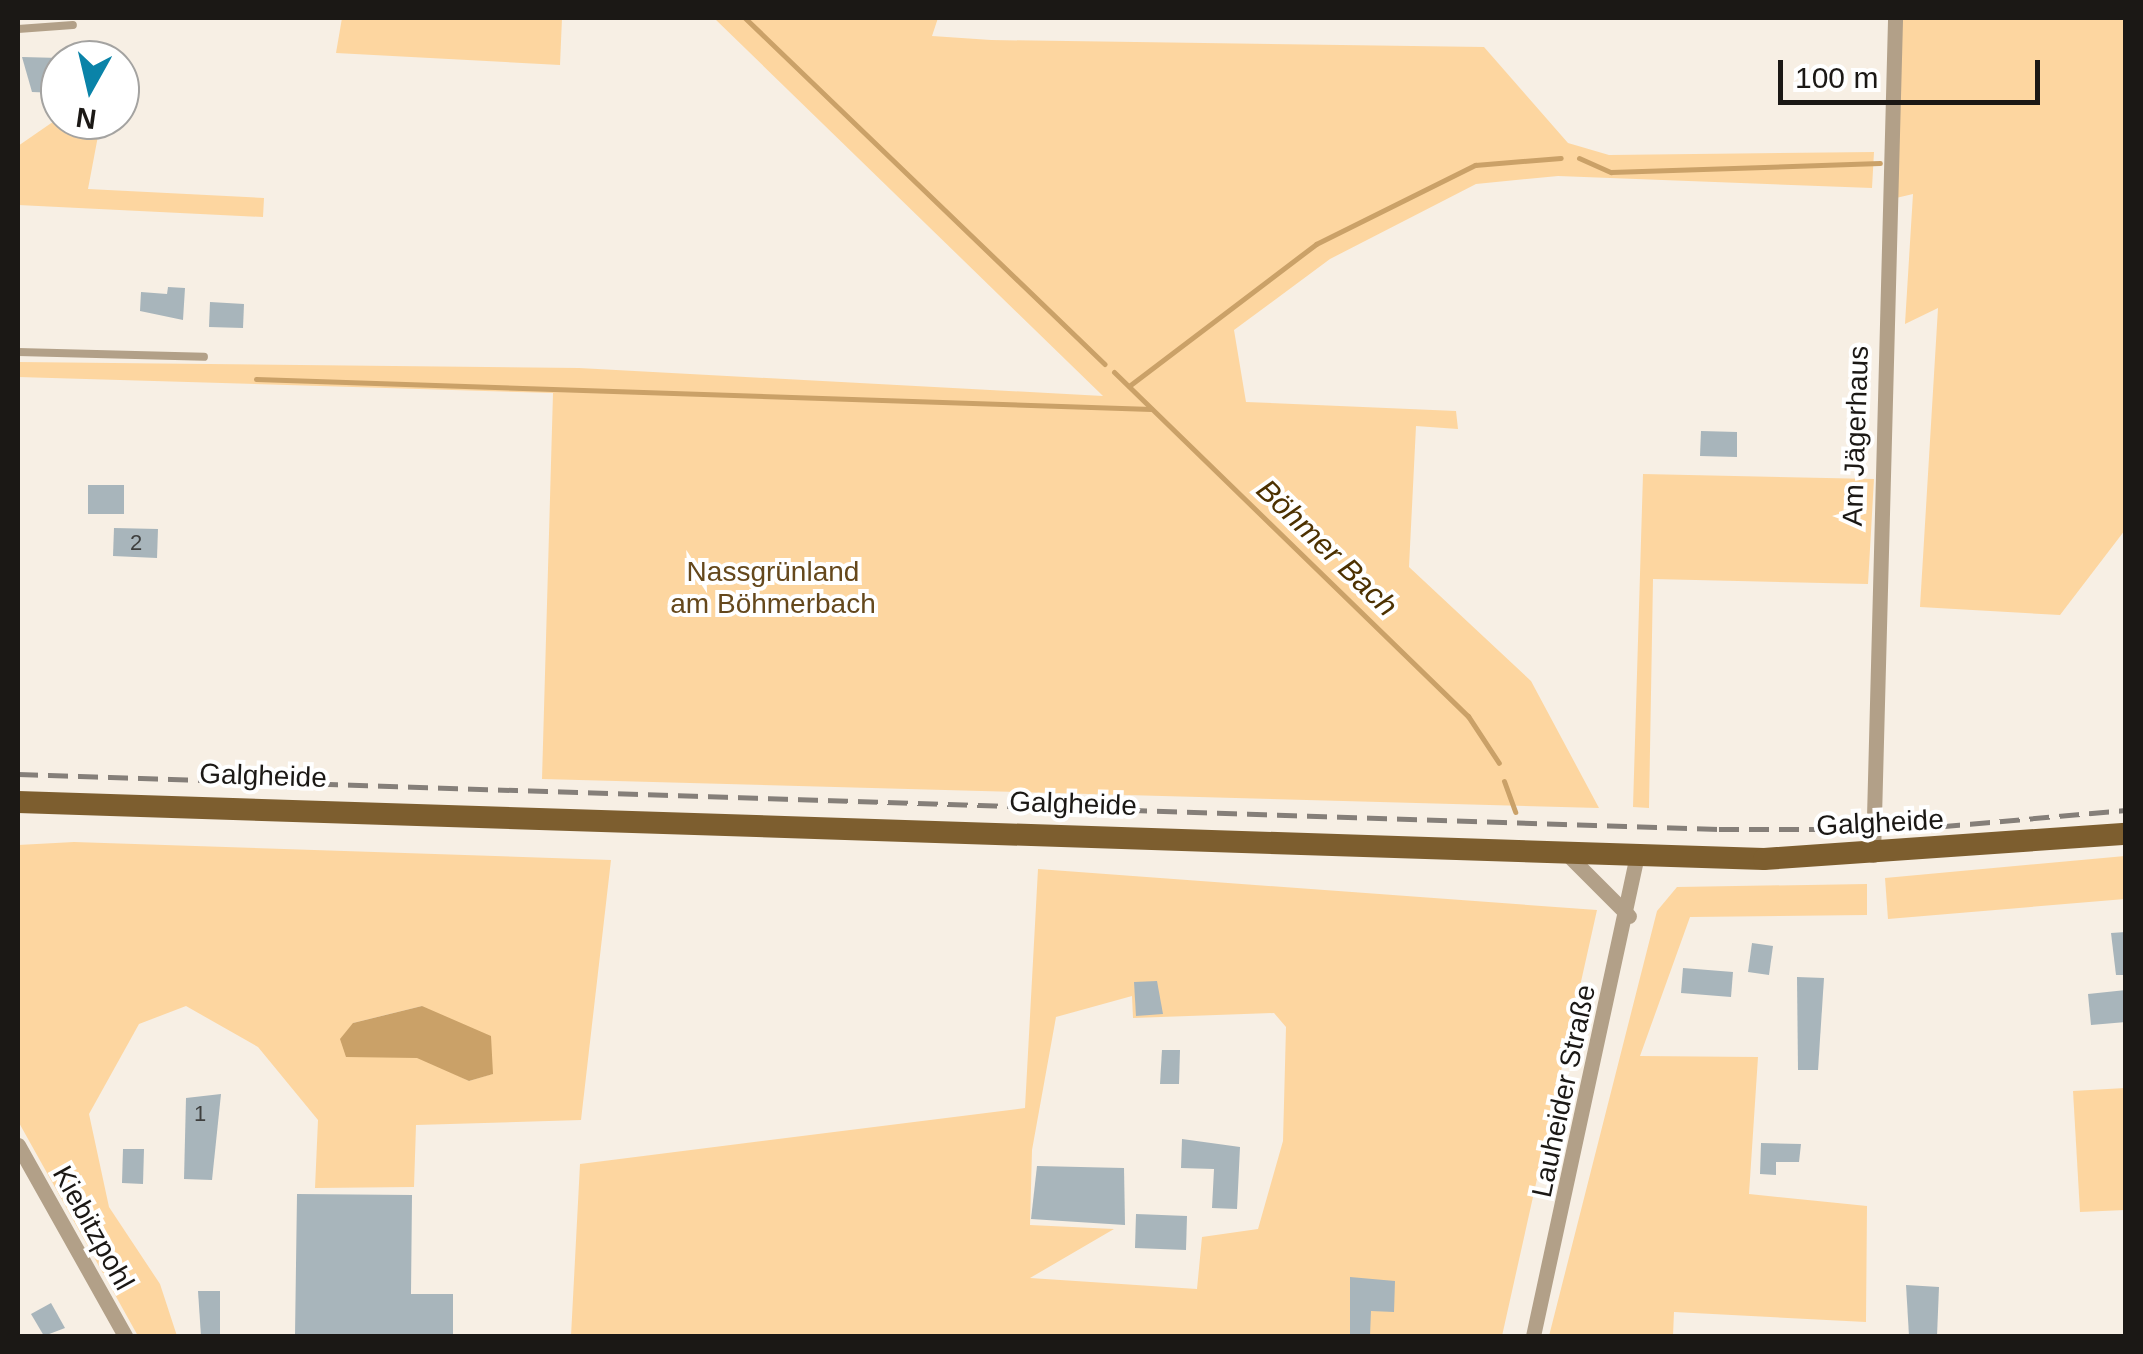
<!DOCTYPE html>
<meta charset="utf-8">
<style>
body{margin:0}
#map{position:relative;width:2143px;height:1354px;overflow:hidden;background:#f7efe4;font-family:Helvetica,sans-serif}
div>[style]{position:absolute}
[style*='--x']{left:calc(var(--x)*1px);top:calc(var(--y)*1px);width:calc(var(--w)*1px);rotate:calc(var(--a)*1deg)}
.green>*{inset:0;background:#fdd6a0}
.water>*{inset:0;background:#caa168}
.stream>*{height:5px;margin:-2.5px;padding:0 2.5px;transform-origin:2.5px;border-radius:2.5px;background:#caa168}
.building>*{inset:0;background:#a8b5bb}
.service>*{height:8px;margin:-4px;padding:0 4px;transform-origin:4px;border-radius:4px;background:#b2a088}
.minor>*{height:15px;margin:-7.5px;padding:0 7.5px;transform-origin:7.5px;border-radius:7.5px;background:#b2a088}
.primary>*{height:22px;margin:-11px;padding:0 11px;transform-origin:11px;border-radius:11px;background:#7d5e2f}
.rail>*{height:5px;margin-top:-2.5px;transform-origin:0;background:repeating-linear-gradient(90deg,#857f79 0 20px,transparent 0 30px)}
span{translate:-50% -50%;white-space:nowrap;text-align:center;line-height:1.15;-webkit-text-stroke:8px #fff;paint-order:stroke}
.number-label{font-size:22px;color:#3e3f3e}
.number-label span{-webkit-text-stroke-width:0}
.street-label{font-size:28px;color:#1b1815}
.park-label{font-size:28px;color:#65481c}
.water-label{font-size:30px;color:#4d3100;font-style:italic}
.frame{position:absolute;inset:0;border:20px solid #1b1815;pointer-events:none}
.north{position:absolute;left:40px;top:40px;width:100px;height:100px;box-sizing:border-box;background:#fff;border:2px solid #a4a3a1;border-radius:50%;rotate:188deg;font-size:28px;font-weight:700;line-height:40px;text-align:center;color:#1b1815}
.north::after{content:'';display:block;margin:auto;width:35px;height:45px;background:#0a83a8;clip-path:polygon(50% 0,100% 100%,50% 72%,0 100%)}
.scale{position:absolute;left:1778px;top:60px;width:262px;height:45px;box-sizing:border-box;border:5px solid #1b1815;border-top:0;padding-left:12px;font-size:30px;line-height:35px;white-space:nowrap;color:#1b1815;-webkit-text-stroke:8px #fff;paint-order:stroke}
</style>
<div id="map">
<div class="green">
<i style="clip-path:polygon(342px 18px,562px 18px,560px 65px,336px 53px)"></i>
<i style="clip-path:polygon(714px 18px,938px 18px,932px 36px,991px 40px,1484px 47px,1568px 143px,1609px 155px,1874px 152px,1872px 188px,1558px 176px,1476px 184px,1330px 259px,1234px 330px,1246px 402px,1456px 411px,1458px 429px,1416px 426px,1409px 567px,1531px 681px,1599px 808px,542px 779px,553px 393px,18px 377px,18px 362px,579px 368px,1103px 396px)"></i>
<i style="clip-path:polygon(1899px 18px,2125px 18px,2125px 530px,2060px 615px,1920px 607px,1938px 308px,1905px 324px,1913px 194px,1896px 198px)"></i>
<i style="clip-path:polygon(60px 117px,101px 120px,88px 189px,264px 198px,263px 217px,18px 205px,18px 146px)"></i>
<i style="clip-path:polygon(1643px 474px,1874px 479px,1868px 584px,1653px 579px,1649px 808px,1633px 807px)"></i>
<i style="clip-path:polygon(evenodd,74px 842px,611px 860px,581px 1120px,416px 1125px,414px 1187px,315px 1188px,318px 1120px,258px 1047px,186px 1006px,139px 1024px,89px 1114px,109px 1207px,160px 1284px,177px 1336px,138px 1336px,18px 1121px,18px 845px,74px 842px,422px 1006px,492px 1074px,469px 1081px,353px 1023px,422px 1006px)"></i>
<i style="clip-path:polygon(2125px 856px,2125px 899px,1888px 919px,1885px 878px)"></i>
<i style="clip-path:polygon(evenodd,1038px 869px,1597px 910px,1502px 1336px,571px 1336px,580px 1164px,1025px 1108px,1038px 869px,1132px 996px,1133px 1018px,1274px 1013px,1286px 1027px,1283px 1141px,1258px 1229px,1202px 1237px,1197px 1289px,1030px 1278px,1114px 1229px,1030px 1225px,1032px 1150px,1056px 1017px,1132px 996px)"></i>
<i style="clip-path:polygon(1867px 884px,1867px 915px,1690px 917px,1640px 1056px,1758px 1057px,1749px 1194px,1867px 1206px,1866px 1322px,1674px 1312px,1673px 1336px,1549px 1336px,1657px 911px,1677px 887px)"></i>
<i style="clip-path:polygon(2125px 1088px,2125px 1210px,2080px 1212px,2073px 1091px)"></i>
</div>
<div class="water">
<i style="clip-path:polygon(422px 1006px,491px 1036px,493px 1074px,469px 1081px,417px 1058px,346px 1057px,340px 1039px,353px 1023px)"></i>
</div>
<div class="stream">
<i style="--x:745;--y:18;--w:499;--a:43.9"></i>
<i style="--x:1579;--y:158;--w:35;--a:24"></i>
<i style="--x:1611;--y:172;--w:269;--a:-1.9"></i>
<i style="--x:1114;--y:372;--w:494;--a:44.2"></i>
<i style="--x:1468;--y:716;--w:56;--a:56.6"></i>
<i style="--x:256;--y:379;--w:896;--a:1.92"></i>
<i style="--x:1129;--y:386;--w:235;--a:-37.2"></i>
<i style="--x:1316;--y:244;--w:178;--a:-26.4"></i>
<i style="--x:1475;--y:165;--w:86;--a:-4.7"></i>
<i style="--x:1504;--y:781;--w:33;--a:70"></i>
</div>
<div class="building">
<i style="clip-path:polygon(22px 57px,60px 58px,58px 93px,32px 92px)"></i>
<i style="clip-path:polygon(168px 287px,185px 288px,183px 320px,140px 311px,141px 292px,167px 294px)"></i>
<i style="clip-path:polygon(210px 302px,244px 304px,243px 328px,209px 327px)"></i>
<i style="clip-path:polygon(1848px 429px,1866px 429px,1862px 462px,1848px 462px)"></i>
<i style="clip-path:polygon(1701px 431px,1737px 432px,1737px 457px,1700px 456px)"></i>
<i style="clip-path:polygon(88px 485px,124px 485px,124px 514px,88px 514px)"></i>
<i style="clip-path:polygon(114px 528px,158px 529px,157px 558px,113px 556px)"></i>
<i style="clip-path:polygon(2126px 932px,2126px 975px,2116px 975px,2111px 933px)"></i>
<i style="clip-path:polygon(1752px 943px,1773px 946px,1769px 975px,1748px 972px)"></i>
<i style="clip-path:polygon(1683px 968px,1733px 972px,1731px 997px,1681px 993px)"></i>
<i style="clip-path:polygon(1797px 977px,1824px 978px,1818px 1070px,1798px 1070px)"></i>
<i style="clip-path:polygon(1157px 981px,1163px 1014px,1136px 1016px,1134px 982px)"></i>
<i style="clip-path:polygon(2126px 990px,2126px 1022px,2091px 1025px,2088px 994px)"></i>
<i style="clip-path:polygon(1162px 1050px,1180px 1050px,1179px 1084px,1160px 1084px)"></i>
<i style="clip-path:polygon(221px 1094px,212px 1180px,184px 1179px,186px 1098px)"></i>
<i style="clip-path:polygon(1182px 1139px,1240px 1147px,1237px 1209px,1212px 1208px,1214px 1169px,1181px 1168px)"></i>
<i style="clip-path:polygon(1761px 1143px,1801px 1144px,1799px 1162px,1776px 1162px,1776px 1175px,1760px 1174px)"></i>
<i style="clip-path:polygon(123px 1149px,144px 1149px,143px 1184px,122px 1183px)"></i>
<i style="clip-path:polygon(1037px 1166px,1124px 1168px,1125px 1225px,1031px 1219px)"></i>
<i style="clip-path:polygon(297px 1194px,412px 1195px,411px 1294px,453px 1294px,453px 1336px,295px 1336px)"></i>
<i style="clip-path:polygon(1136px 1214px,1187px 1216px,1186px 1250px,1135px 1248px)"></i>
<i style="clip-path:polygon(1350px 1277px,1395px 1281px,1394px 1312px,1371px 1311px,1370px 1336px,1350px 1336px)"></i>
<i style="clip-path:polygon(1906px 1285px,1939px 1287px,1937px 1336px,1909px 1336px)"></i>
<i style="clip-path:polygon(198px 1291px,220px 1291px,220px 1336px,201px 1336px)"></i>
<i style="clip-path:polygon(51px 1303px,65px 1328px,44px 1336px,31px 1314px)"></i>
</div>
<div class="service">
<i style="--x:18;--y:29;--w:55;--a:-4.2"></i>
<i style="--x:18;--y:352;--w:186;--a:1.5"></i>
</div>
<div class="minor">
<i style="--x:1566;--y:853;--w:89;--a:45"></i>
<i style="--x:1873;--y:855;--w:837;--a:-88.49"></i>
<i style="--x:18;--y:1145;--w:219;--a:60.7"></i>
<i style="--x:1533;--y:1336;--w:492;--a:-77.8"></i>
</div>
<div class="primary">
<i style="--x:18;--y:802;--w:1747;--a:1.87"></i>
<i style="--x:1764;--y:859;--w:363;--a:-4"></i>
</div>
<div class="rail">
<i style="--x:18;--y:774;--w:1702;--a:1.85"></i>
<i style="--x:1719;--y:829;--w:191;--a:0"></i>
<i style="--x:1910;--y:829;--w:217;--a:-5"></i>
</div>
<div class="number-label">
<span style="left:136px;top:543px">2</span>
<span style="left:200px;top:1114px">1</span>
</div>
<div class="street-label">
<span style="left:1856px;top:436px;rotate:-88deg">Am Jägerhaus</span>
<span style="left:263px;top:776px;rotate:2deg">Galgheide</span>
<span style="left:1073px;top:804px;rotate:2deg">Galgheide</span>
<span style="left:1880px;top:823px;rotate:-3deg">Galgheide</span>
<span style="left:1564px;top:1091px;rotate:-78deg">Lauheider Straße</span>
<span style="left:93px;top:1228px;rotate:61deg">Kiebitzpohl</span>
</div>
<div class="park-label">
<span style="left:773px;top:588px">Nassgrünland<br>am Böhmerbach</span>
</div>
<div class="water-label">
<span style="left:1327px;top:548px;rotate:44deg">Böhmer Bach</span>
</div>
<div class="frame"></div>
<div class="north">N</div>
<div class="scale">100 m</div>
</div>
